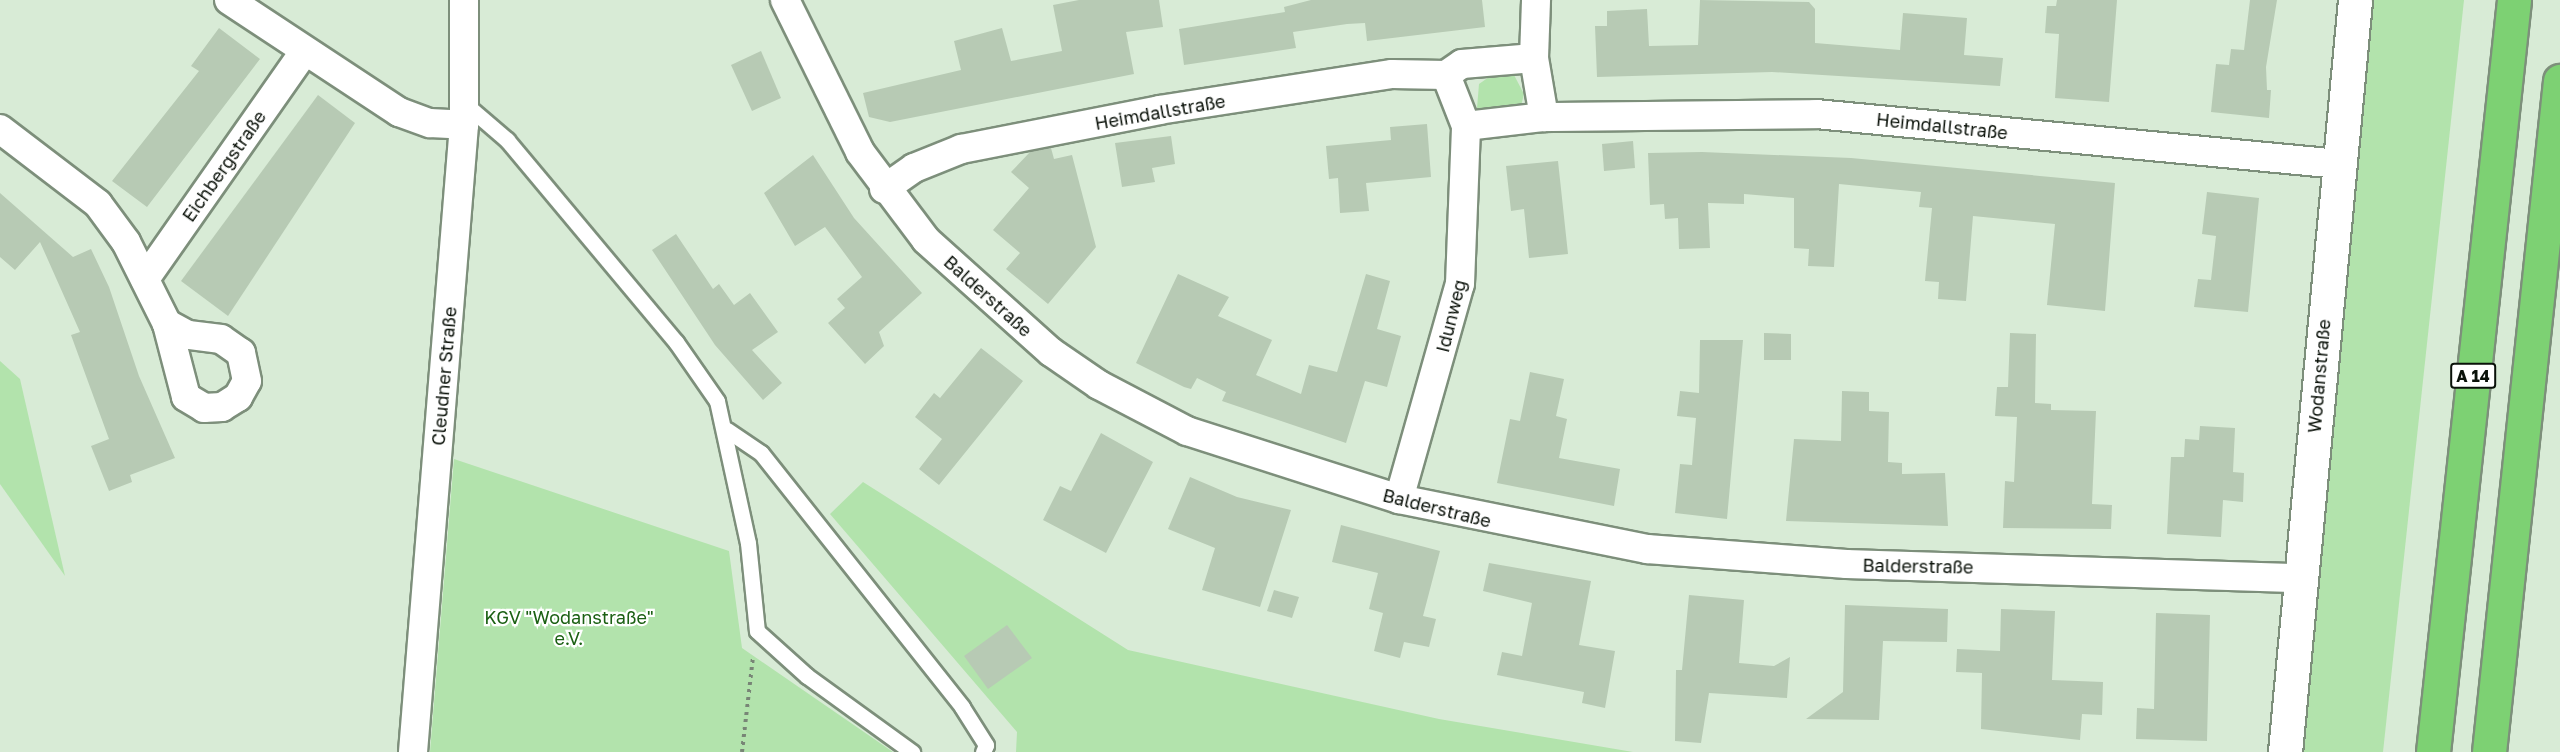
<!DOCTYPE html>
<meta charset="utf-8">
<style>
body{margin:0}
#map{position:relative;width:2560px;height:752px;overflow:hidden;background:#d8ebd6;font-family:"Golos Text",sans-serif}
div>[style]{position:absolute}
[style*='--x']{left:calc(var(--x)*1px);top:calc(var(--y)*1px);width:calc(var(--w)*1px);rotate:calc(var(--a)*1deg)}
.green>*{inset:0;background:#b2e3ac}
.building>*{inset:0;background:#b7cab4}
.path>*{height:4px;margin-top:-2px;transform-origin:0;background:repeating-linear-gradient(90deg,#788576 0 3px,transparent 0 7.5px)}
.roads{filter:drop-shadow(2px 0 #7d8f7b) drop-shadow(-2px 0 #7d8f7b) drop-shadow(0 2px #7d8f7b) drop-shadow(0 -2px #7d8f7b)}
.service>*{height:15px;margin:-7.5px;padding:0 7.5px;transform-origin:7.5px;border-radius:7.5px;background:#fff}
.minor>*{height:28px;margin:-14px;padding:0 14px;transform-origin:14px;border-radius:14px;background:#fff}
.tertiary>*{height:33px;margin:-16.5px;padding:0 16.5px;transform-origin:16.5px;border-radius:16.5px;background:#fff}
.motorway>*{height:33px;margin:-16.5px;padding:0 16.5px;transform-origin:16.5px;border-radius:16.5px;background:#7dd173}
span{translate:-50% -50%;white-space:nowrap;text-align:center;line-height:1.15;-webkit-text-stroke:4.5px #fff;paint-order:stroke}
.shield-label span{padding:2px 4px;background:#fff;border:2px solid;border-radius:4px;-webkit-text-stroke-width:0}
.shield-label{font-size:16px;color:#0a1109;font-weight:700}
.street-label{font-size:18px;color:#0a1109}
.park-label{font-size:18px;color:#1b6013}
</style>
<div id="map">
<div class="green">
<i style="clip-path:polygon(2372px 0,2464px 0,2383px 752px,2304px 752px)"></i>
<i style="clip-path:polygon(1514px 75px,1524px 94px,1521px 106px,1490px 114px,1477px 108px,1479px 84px,1489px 77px)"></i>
<i style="clip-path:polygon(0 361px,20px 379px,65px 576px,0 484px)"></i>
<i style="clip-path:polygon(454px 459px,729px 551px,742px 648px,893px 752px,430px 752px)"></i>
<i style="clip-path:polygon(863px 482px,1128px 650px,1439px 719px,1633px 752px,1016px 752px,1017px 732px,830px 514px)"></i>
</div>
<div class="building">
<i style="clip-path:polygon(1079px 0,1159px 0,1163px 27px,1126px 32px,1134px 74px,890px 122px,869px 117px,863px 93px,961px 70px,954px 41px,1002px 28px,1011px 61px,1062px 51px,1053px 5px)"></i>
<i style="clip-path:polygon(1311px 0,1482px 0,1485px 27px,1367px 41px,1365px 23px,1347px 24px,1293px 32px,1296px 48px,1184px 65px,1179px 29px,1285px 12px,1284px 7px)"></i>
<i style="clip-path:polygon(1700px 0,1809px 2px,1815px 9px,1815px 43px,1900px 50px,1903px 13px,1967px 18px,1964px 55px,2003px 58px,2000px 86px,1772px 72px,1597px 77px,1595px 26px,1607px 26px,1607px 11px,1647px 9px,1649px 46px,1698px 45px)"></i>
<i style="clip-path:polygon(2057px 0,2117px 0,2109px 102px,2055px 98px,2059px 34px,2045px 33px,2047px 6px,2056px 6px)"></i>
<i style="clip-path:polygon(2250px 0,2277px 0,2266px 67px,2267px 90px,2271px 90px,2269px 118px,2211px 112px,2216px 64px,2229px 65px,2231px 49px,2244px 50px)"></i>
<i style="clip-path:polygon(219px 28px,260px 59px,147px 207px,112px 181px,199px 71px,191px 66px)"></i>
<i style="clip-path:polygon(761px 51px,781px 98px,752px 111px,731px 65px)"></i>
<i style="clip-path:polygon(318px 95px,355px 123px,228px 316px,181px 281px)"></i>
<i style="clip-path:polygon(1427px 124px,1431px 177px,1366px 183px,1369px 211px,1340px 213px,1338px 178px,1329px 179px,1326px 146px,1391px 140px,1390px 127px)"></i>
<i style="clip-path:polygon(1171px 136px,1175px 164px,1152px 168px,1155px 182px,1122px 187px,1115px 143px)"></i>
<i style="clip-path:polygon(1633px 141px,1635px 168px,1604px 171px,1602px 144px)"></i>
<i style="clip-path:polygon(1051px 148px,1054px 159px,1072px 155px,1096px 247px,1048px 304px,1006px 269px,1020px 253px,993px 230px,1029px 188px,1011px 172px,1030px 152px)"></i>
<i style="clip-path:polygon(1702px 152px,1851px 158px,2115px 183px,2105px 311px,2047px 305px,2055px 224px,1973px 216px,1966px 301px,1938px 299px,1939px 282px,1925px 281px,1932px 208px,1919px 207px,1921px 192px,1839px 184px,1834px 267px,1808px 266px,1809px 249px,1794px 248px,1794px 198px,1744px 194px,1744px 204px,1708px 203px,1710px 248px,1679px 249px,1678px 218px,1665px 219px,1664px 204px,1650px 205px,1648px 153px)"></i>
<i style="clip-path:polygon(813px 155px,854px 218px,922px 293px,879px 332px,884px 346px,865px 364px,828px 323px,845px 308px,837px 299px,862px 277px,825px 227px,795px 246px,764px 193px)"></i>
<i style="clip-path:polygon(1558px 161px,1568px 254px,1529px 258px,1524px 209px,1511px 211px,1506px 166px)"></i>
<i style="clip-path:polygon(2207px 192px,2259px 198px,2248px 312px,2194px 307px,2198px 279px,2211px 280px,2216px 236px,2202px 234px)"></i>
<i style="clip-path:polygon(0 193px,73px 257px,91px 249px,109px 287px,139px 376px,175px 458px,130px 475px,132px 482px,109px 491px,91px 446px,109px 439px,71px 335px,80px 332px,40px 242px,15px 270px,0 257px)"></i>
<i style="clip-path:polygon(676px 234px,713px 289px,719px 284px,734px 305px,750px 293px,778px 332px,752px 350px,782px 383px,763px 400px,715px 345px,652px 250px)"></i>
<i style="clip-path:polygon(1178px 274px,1229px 297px,1218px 316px,1272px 340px,1256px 375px,1301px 394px,1309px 365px,1337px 372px,1366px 274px,1390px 281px,1377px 329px,1401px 336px,1387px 387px,1365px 381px,1346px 443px,1222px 401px,1226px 392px,1197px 378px,1191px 389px,1184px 387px,1136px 363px)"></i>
<i style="clip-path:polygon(1764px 333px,1791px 334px,1791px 360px,1764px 360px)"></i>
<i style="clip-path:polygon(2010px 333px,2036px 334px,2035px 403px,2051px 404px,2051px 410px,2096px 411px,2092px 504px,2112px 505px,2111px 529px,2003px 528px,2005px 481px,2014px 482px,2017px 417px,1995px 416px,1997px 387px,2008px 387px)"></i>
<i style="clip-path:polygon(1700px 340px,1743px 340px,1727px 519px,1675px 513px,1680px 464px,1692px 465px,1696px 418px,1677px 416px,1680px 391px,1699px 393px)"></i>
<i style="clip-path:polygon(981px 348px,1023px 381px,939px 485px,919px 469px,942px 439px,915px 417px,934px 393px,940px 398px)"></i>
<i style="clip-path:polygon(1530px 372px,1564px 379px,1556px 416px,1567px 419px,1559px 458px,1620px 469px,1614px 506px,1497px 483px,1510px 419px,1520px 421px)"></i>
<i style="clip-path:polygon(1842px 391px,1869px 392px,1869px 411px,1889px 412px,1888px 462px,1902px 463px,1902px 474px,1945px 473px,1948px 526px,1786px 521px,1794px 439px,1841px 441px)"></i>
<i style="clip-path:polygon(2200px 426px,2235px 428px,2233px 472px,2244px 473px,2243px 502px,2223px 500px,2221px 537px,2167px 534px,2171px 457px,2184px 457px,2185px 439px,2199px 440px)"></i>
<i style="clip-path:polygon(1101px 433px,1153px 462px,1106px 553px,1043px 520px,1060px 486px,1071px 491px)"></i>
<i style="clip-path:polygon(1190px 477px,1237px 497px,1291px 510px,1260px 607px,1202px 590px,1215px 548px,1168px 529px)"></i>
<i style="clip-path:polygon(1341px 525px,1440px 551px,1423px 616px,1436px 619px,1429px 647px,1404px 642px,1400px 658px,1374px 651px,1383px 613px,1369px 609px,1378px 573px,1332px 562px)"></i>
<i style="clip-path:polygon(1489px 563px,1591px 581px,1579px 645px,1615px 651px,1605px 708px,1582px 703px,1584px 692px,1497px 675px,1502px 652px,1522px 656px,1532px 603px,1483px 591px)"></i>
<i style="clip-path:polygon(1274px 590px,1299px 597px,1292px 618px,1267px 611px)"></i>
<i style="clip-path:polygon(1689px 595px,1744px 600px,1739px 663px,1774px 666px,1790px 657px,1787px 698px,1709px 693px,1701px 743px,1675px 741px,1676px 670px,1682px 670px)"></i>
<i style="clip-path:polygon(1845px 605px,1948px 609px,1947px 642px,1883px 641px,1879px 720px,1806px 719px,1843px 692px)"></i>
<i style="clip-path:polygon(2001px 609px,2055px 611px,2052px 680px,2103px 682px,2102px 715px,2082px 714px,2080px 740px,1981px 729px,1982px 673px,1956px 672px,1957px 649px,2000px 651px)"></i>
<i style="clip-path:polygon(2156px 613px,2210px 615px,2207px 741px,2136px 739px,2137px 708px,2154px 709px)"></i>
<i style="clip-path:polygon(1007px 625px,1032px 658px,988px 689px,964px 656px)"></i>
</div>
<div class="path">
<i style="--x:742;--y:752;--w:96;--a:-83.4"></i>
</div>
<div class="roads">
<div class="service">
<i style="--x:464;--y:103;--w:57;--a:40.7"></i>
<i style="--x:507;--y:140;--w:263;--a:50.1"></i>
<i style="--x:676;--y:342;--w:72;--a:55.2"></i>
<i style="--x:717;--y:401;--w:145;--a:77.7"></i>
<i style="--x:748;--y:543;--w:88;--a:84.2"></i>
<i style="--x:757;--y:631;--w:67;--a:42"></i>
<i style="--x:807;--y:676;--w:130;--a:35.9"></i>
<i style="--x:727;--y:430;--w:41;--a:34.1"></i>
<i style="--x:761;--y:453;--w:324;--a:51.6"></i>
<i style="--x:962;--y:707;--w:45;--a:57.7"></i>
<i style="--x:986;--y:745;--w:8;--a:113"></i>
</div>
<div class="minor">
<i style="--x:229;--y:0;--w:204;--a:33.4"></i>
<i style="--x:399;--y:112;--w:33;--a:20"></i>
<i style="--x:430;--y:123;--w:34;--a:3"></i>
<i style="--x:785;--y:0;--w:169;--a:63.7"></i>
<i style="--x:860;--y:152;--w:110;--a:53.1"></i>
<i style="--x:926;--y:240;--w:168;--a:41.9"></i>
<i style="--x:1051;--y:352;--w:58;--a:34.5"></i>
<i style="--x:1099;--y:385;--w:99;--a:27.6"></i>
<i style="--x:1187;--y:431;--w:223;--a:17.8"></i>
<i style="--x:1399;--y:499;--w:253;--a:11.4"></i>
<i style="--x:1647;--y:549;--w:200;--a:4.3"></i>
<i style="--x:1846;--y:564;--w:454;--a:1.8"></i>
<i style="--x:1534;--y:58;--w:58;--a:-88"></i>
<i style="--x:1446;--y:75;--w:55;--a:68.6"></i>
<i style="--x:1466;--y:126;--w:79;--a:-6.6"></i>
<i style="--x:0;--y:129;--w:123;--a:37.4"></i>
<i style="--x:98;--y:204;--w:47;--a:53.6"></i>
<i style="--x:126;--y:242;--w:92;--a:63.4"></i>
<i style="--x:167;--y:324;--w:75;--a:75.4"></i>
<i style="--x:186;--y:397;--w:21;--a:31"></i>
<i style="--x:204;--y:408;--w:18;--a:-3"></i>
<i style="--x:222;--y:407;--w:19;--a:-32"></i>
<i style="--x:238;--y:397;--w:18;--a:-61"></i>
<i style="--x:247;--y:381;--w:29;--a:-102"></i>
<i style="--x:241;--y:353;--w:24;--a:-145"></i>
<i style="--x:221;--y:339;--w:33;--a:-173"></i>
<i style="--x:188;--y:335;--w:24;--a:-152"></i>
<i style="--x:884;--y:189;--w:37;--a:-35"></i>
<i style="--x:914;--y:168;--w:51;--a:-22"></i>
<i style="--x:961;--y:149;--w:202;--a:-11.1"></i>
<i style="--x:1159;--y:110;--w:236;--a:-8.8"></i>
<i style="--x:1392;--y:74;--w:54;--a:1.1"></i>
<i style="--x:1446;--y:75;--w:19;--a:-35"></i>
<i style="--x:1462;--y:64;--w:72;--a:-4.8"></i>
<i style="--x:1534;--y:58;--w:60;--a:80.4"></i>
<i style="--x:1544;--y:117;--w:272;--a:-0.6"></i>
<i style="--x:1816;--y:114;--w:525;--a:5.46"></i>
<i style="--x:145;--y:279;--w:276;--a:-55"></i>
<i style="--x:1399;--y:499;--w:223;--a:-74.2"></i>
<i style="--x:1460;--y:284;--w:158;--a:-87.8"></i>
<i style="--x:413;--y:752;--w:629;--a:-85.35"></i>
<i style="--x:464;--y:125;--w:125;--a:-90"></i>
</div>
<div class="tertiary">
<i style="--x:2285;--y:752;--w:755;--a:-84.68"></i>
</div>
<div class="motorway">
<i style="--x:2433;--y:752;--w:756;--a:-83.85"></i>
<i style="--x:2489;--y:752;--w:675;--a:-83.96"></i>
</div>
</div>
<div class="shield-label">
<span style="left:2473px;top:376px">A 14</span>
</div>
<div class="street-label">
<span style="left:1160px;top:112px;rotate:-10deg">Heimdallstraße</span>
<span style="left:1942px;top:126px;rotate:6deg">Heimdallstraße</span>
<span style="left:224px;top:166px;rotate:-55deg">Eichbergstraße</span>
<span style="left:988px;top:296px;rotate:42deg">Balderstraße</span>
<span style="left:1451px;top:316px;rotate:-76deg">Idunweg</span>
<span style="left:444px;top:376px;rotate:-85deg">Cleudner Straße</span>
<span style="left:2319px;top:376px;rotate:-85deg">Wodanstraße</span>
<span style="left:1437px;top:508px;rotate:14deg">Balderstraße</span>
<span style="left:1918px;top:566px;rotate:1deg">Balderstraße</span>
</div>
<div class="park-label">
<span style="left:569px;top:628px">KGV "Wodanstraße"<br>e.V.</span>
</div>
</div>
